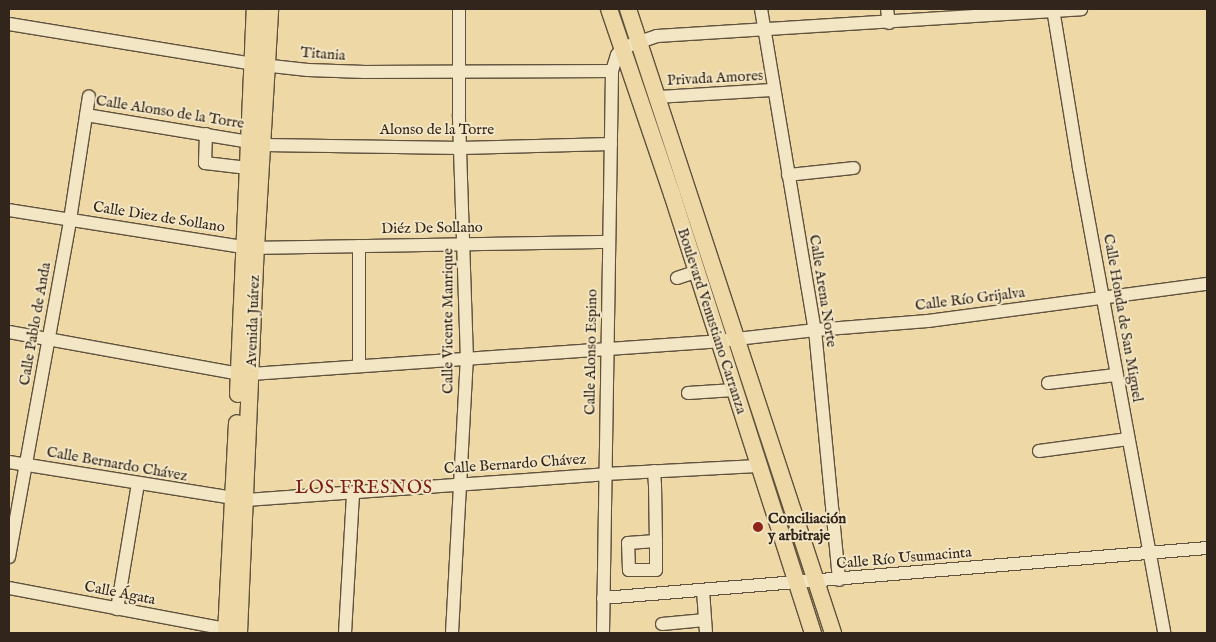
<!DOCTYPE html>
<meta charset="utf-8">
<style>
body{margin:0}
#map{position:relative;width:1216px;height:642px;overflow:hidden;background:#edd8a6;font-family:"IM FELL English",serif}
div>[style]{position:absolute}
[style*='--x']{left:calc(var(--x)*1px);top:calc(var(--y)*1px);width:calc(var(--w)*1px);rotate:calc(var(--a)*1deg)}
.roads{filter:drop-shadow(1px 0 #60523e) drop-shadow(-1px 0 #60523e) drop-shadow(0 1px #60523e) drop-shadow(0 -1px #60523e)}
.minor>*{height:12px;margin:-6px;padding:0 6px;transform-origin:6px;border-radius:6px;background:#f3e6c5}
.major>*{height:16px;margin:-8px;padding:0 8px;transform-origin:8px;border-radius:8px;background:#edd8a6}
.dots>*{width:14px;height:14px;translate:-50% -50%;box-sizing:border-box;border:2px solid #f3e6c5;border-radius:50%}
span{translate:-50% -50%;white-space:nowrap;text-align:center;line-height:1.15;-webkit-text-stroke:4px #f3e6c5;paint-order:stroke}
.street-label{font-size:15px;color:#31251c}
.poi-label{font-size:15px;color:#31251c;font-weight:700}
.left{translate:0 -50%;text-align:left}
.quarter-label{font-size:18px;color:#7a1f14;letter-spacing:1px}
.frame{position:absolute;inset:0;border:10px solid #31251c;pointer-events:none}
</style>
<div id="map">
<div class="roads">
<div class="minor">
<i style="--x:761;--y:9;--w:326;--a:80.5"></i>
<i style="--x:815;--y:330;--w:251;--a:84.5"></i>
<i style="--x:887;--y:9;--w:14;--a:82"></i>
<i style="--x:1053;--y:9;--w:161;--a:80.7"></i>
<i style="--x:1079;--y:168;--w:473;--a:79.6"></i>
<i style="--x:9;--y:24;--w:247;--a:9.3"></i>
<i style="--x:253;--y:64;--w:55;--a:6.2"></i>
<i style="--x:308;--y:70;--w:57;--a:2"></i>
<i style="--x:365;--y:72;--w:247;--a:-0.2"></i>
<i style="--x:658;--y:97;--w:116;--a:-3.5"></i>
<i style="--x:86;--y:115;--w:165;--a:9.4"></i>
<i style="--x:206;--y:134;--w:29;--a:92"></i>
<i style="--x:205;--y:163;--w:43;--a:6.6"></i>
<i style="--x:264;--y:145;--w:197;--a:0.9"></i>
<i style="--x:461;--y:148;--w:150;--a:-1.5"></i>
<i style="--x:788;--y:175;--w:66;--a:-6.1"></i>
<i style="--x:9;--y:210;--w:237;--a:9"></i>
<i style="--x:359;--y:246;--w:120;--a:90"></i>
<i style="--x:256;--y:248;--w:352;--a:-1"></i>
<i style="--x:677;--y:278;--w:20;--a:-18"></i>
<i style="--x:9;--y:332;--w:234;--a:10.3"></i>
<i style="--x:239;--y:374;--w:12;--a:0"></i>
<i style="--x:251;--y:374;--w:469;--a:-4"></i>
<i style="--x:719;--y:341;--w:97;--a:-6.5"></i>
<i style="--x:815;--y:330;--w:113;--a:-4.6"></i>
<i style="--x:928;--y:321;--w:281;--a:-7.6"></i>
<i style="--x:1048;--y:383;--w:68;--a:-6.7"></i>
<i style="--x:688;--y:393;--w:46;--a:-3.7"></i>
<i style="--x:1039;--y:451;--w:90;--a:-7.7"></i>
<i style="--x:9;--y:462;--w:240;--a:9.1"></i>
<i style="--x:246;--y:500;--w:360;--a:-4.1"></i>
<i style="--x:605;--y:474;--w:153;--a:-3"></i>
<i style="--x:654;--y:471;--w:14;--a:86"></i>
<i style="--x:655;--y:485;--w:56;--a:89"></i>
<i style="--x:656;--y:541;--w:29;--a:90"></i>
<i style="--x:656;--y:570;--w:27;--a:180"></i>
<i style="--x:629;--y:570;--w:27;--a:-92"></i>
<i style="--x:628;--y:543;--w:28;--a:-4"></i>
<i style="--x:9;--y:557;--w:342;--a:-79.7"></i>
<i style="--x:70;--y:220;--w:125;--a:-81.3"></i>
<i style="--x:9;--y:588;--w:221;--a:10.7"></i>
<i style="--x:703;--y:590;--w:43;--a:86"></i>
<i style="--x:603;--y:598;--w:606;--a:-4.73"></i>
<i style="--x:117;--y:609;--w:127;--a:-80.5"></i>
<i style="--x:662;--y:624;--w:43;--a:-5.3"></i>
<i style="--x:345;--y:633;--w:140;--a:-86.7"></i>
<i style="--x:452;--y:633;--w:273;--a:-86.9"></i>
<i style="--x:467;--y:360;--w:246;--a:-91.9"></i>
<i style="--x:459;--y:114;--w:105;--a:-90"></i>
<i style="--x:603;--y:633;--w:562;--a:-89.08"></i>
<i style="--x:612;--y:71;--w:17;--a:-73"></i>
<i style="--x:617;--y:55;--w:9;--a:-54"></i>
<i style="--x:622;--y:48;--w:37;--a:-19"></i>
<i style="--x:657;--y:36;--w:425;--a:-3.6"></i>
</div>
<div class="major">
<i style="--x:609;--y:9;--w:195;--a:71.2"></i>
<i style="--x:672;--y:194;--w:461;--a:72.2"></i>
<i style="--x:628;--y:9;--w:657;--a:71.81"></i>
<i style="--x:238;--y:394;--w:385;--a:-87.5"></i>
<i style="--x:226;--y:633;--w:210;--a:-87"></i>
<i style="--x:239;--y:633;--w:385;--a:-87.5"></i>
<i style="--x:256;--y:248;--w:239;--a:-86.6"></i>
</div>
</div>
<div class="dots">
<i style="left:758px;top:527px;background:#8f2418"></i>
</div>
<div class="street-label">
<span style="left:323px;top:54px;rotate:4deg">Titania</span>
<span style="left:715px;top:78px;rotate:-3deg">Privada Amores</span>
<span style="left:170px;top:112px;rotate:9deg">Calle Alonso de la Torre</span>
<span style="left:437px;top:130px">Alonso de la Torre</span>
<span style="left:159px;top:217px;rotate:9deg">Calle Diez de Sollano</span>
<span style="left:432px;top:228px;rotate:-1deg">Diéz De Sollano</span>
<span style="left:823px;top:291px;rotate:81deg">Calle Arena Norte</span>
<span style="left:970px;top:299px;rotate:-7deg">Calle Río Grijalva</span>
<span style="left:1123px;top:318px;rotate:80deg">Calle Honda de San Miguel</span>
<span style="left:253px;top:321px;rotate:-88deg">Avenida Juárez</span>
<span style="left:448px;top:321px;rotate:-90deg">Calle Vicente Manrique</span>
<span style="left:712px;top:321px;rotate:72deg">Boulevard Venustiano Carranza</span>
<span style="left:35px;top:324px;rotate:-80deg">Calle Pablo de Anda</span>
<span style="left:591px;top:352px;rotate:-89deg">Calle Alonso Espino</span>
<span style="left:117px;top:464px;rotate:10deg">Calle Bernardo Chávez</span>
<span style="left:515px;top:464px;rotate:-4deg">Calle Bernardo Chávez</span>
<span style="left:904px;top:558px;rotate:-5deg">Calle Río Usumacinta</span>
<span style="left:120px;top:593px;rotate:11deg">Calle Ágata</span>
</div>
<div class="poi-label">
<span class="left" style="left:768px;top:527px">Conciliación<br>y arbitraje</span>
</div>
<div class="quarter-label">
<span style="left:364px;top:489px">LOS FRESNOS</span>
</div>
<div class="frame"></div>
</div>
